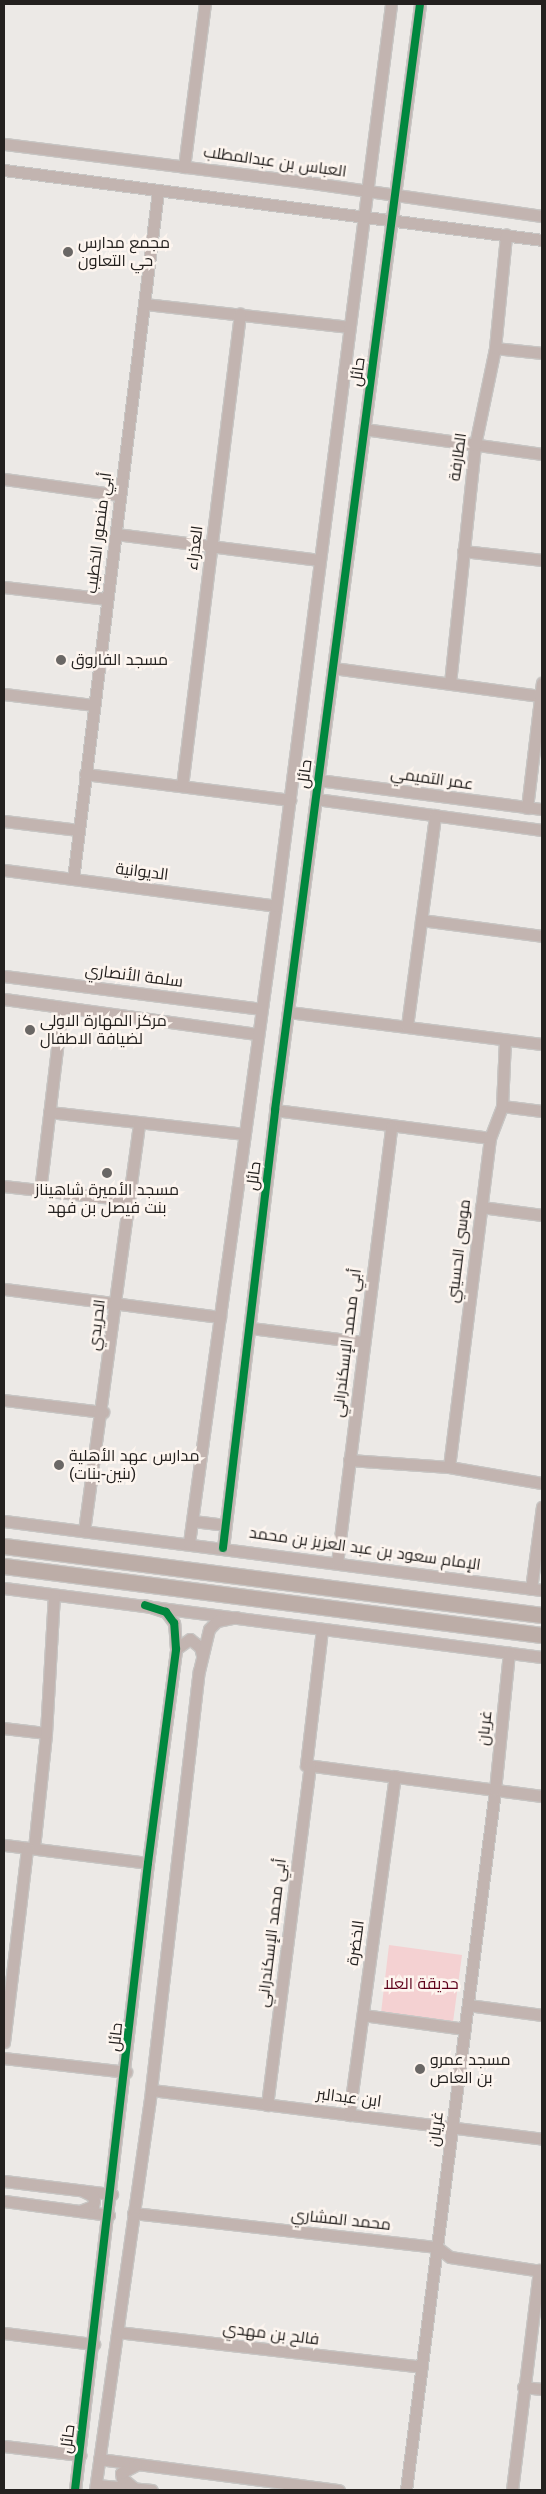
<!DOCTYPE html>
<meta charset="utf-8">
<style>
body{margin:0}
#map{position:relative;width:546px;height:2494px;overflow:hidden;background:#ece9e6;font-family:Helvetica,Cairo,sans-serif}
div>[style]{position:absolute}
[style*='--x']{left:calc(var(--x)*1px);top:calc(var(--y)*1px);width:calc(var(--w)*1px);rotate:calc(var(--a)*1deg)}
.green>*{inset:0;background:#f4d1d2}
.roads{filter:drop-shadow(1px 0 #c7c5c3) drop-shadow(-1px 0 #c7c5c3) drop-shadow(0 1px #c7c5c3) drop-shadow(0 -1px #c7c5c3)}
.minor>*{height:11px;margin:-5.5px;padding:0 5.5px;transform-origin:5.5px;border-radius:5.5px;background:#c2b4b0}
.major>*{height:15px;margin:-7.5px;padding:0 7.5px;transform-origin:7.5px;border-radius:7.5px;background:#bcada7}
.cycleway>*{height:8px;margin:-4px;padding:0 4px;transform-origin:4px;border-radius:4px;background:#00873e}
.dots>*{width:14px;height:14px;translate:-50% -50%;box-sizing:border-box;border:2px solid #fdf5ef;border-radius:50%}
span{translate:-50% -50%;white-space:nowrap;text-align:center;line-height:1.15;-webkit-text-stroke:5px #fdf5ef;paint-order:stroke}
.street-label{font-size:16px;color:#24211f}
.poi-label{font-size:16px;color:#24211f}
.left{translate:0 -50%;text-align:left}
.park-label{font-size:16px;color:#5e001a}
.frame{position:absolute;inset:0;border:5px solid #24211f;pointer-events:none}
</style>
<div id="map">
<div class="green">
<i style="clip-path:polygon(389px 1945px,462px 1955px,453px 2022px,381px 2013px)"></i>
</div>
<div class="roads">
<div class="minor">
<i style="--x:4;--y:144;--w:304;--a:7.2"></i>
<i style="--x:306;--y:182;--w:238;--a:8.2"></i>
<i style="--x:184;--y:167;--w:164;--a:-82.7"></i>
<i style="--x:4;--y:170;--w:543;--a:7.41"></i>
<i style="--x:145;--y:304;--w:205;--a:6.4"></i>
<i style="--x:495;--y:348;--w:47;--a:6.1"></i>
<i style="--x:364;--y:429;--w:180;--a:8"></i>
<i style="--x:4;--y:479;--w:116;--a:7.9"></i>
<i style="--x:116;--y:534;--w:205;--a:7.3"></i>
<i style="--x:463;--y:551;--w:80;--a:6.5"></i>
<i style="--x:4;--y:587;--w:104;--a:6.6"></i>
<i style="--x:333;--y:668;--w:209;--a:7.7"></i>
<i style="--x:450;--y:683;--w:239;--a:-84"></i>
<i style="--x:475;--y:445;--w:99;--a:-78.3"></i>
<i style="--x:495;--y:348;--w:114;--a:-84.4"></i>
<i style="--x:4;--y:694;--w:91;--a:7"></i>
<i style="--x:85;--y:774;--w:207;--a:7.2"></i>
<i style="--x:318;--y:780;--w:226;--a:7.4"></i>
<i style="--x:182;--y:786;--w:476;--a:-83"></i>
<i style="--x:316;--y:799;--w:228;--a:7.8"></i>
<i style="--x:527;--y:808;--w:126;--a:-83.2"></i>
<i style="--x:4;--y:821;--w:75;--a:6.9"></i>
<i style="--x:4;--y:870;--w:274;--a:7.5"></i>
<i style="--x:73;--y:879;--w:693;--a:-82.96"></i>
<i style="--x:421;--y:920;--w:122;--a:7.5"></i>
<i style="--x:4;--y:976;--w:258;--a:7.3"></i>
<i style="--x:4;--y:999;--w:255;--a:7.9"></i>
<i style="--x:288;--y:1012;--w:256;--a:7.2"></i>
<i style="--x:407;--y:1026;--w:213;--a:-82.4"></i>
<i style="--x:502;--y:1106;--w:40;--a:7.1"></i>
<i style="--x:275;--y:1110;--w:217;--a:7.4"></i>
<i style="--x:49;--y:1112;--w:197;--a:6.4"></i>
<i style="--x:4;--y:1186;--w:126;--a:6.4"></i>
<i style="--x:40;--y:1191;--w:185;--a:-83.2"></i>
<i style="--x:481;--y:1207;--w:62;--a:7.5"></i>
<i style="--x:4;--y:1289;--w:218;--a:7.4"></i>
<i style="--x:250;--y:1328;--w:114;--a:7.1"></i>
<i style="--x:4;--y:1400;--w:100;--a:6.9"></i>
<i style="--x:349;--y:1460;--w:100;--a:4"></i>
<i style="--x:449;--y:1467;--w:94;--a:9.8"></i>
<i style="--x:449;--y:1467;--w:332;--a:-82.9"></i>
<i style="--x:490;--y:1138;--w:34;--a:-69"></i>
<i style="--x:502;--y:1106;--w:66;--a:-87.4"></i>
<i style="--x:4;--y:1521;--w:542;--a:7.31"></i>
<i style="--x:193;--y:1521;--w:32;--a:7"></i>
<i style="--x:84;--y:1531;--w:412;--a:-82.3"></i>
<i style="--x:189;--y:1543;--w:643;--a:-82.22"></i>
<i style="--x:276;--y:906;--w:909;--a:-82.73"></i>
<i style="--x:223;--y:1548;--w:441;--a:-83.2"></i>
<i style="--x:275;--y:1110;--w:1115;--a:-82.53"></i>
<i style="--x:337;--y:1563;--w:439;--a:-82.9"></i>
<i style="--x:4;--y:1588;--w:542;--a:7.31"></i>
<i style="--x:531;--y:1589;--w:83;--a:-82.4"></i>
<i style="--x:322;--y:1629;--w:137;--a:96.7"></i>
<i style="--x:306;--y:1765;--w:238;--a:7.5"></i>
<i style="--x:176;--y:1649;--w:17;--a:-36"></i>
<i style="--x:190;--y:1639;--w:13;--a:39"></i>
<i style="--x:200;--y:1647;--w:8;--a:76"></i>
<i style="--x:4;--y:1728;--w:42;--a:6.8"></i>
<i style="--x:4;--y:1845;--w:145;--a:7.1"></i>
<i style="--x:34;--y:1848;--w:116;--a:-84"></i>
<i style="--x:46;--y:1733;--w:138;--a:-86.7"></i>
<i style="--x:468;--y:2005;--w:75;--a:7.7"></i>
<i style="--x:363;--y:2015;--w:103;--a:7.8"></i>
<i style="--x:4;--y:2042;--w:195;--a:-83.2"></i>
<i style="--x:4;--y:2058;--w:123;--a:6.5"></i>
<i style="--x:151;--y:2090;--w:394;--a:7.1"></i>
<i style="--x:267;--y:2105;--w:342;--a:-82.8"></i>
<i style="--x:349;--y:2115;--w:342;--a:-82.3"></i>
<i style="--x:4;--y:2181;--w:109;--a:6.9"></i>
<i style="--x:4;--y:2201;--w:106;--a:7.6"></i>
<i style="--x:80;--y:2211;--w:14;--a:-21"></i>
<i style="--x:93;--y:2206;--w:5;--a:-79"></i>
<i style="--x:94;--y:2201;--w:5;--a:-101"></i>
<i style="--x:93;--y:2196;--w:11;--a:-153"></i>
<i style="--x:133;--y:2213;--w:306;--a:6.4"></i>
<i style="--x:437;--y:2247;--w:16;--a:38"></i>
<i style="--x:450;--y:2257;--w:93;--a:8.7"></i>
<i style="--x:117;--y:2332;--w:307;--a:6.5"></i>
<i style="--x:4;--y:2333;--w:91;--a:7"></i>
<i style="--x:523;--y:2387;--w:19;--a:6"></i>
<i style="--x:4;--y:2446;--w:77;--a:6.8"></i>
<i style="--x:99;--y:2459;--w:242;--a:7.4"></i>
<i style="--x:96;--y:2485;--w:56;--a:5.1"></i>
<i style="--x:134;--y:2488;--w:16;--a:-140"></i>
<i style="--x:122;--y:2478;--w:5;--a:-101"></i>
<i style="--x:121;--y:2473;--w:17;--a:-28"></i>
<i style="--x:75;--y:2490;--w:631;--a:-83.36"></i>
<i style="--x:148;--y:1863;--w:216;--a:-82.5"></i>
<i style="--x:176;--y:1649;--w:26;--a:-94"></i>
<i style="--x:174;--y:1623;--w:14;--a:-126"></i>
<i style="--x:166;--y:1612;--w:22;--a:-162"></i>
<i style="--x:95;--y:2490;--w:404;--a:-82"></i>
<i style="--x:151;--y:2090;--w:422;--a:-83.5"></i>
<i style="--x:199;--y:1671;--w:43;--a:-76.6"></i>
<i style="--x:209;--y:1629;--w:11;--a:-45"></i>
<i style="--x:217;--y:1621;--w:20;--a:-11"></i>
<i style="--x:406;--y:2490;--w:706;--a:-82.75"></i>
<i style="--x:495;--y:1790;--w:138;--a:-84.2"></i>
<i style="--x:512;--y:2490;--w:222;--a:-83"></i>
</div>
<div class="major">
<i style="--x:4;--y:1546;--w:542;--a:7.31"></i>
<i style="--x:4;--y:1566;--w:542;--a:7.31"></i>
</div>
</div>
<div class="cycleway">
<i style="--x:223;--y:1548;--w:441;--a:-83.2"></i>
<i style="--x:275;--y:1110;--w:1115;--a:-82.53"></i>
<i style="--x:75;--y:2490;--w:631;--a:-83.36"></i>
<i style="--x:148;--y:1863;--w:216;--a:-82.5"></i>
<i style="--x:176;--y:1649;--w:26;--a:-94"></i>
<i style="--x:174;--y:1623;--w:14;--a:-126"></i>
<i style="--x:166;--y:1612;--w:22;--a:-162"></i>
</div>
<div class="dots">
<i style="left:68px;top:252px;background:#6a6765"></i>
<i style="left:61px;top:660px;background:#6a6765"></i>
<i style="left:30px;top:1030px;background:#6a6765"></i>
<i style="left:107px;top:1173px;background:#6a6765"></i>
<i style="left:59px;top:1465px;background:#6a6765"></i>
<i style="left:420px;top:2069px;background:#6a6765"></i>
</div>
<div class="street-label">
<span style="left:275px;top:162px;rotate:8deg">العباس بن عبدالمطلب</span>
<span style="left:358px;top:372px;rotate:-82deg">حائل</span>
<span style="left:458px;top:457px;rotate:-82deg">الطارفة</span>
<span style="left:99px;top:533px;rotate:-83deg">أبي منصور الخطيب</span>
<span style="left:195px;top:548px;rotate:-83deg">العذراء</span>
<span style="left:305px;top:774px;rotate:-83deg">حائل</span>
<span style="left:432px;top:779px;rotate:8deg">عمر التميمي</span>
<span style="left:142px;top:872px;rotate:7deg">الديوانية</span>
<span style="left:134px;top:976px;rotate:7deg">سلمة الأنصاري</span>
<span style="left:254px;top:1176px;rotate:-83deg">حائل</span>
<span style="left:459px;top:1251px;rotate:-83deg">موسى الحسيني</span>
<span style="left:97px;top:1325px;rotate:-83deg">الحريدي</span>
<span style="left:347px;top:1343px;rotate:-83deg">أبي محمد الإسكندراني</span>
<span style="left:365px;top:1549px;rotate:8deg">الإمام سعود بن عبد العزيز بن محمد</span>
<span style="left:485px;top:1728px;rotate:-84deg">غريان</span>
<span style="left:272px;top:1933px;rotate:-83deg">أبي محمد الإسكندراني</span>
<span style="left:356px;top:1943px;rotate:-82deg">الخضرة</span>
<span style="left:116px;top:2037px;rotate:-84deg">حائل</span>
<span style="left:349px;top:2098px;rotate:7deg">ابن عبدالبر</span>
<span style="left:436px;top:2129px;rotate:-83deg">غريان</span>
<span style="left:341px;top:2220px;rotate:6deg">محمد المشاري</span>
<span style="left:271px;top:2334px;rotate:7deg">فالح بن مهدي</span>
<span style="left:68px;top:2439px;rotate:-83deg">حائل</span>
</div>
<div class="poi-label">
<span class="left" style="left:78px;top:252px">مجمع مدارس<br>حي التعاون</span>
<span class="left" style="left:71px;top:660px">مسجد الفاروق</span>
<span class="left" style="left:40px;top:1030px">مركز المهارة الاولى<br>لضيافة الاطفال</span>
<span style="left:107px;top:1199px">مسجد الأميرة شاهيناز<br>بنت فيصل بن فهد</span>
<span class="left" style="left:69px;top:1465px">مدارس عهد الأهلية<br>(بنين-بنات)</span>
<span class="left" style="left:430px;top:2069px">مسجد عمرو<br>بن العاص</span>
</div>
<div class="park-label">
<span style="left:421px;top:1984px">حديقة العلا</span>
</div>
<div class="frame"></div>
</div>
